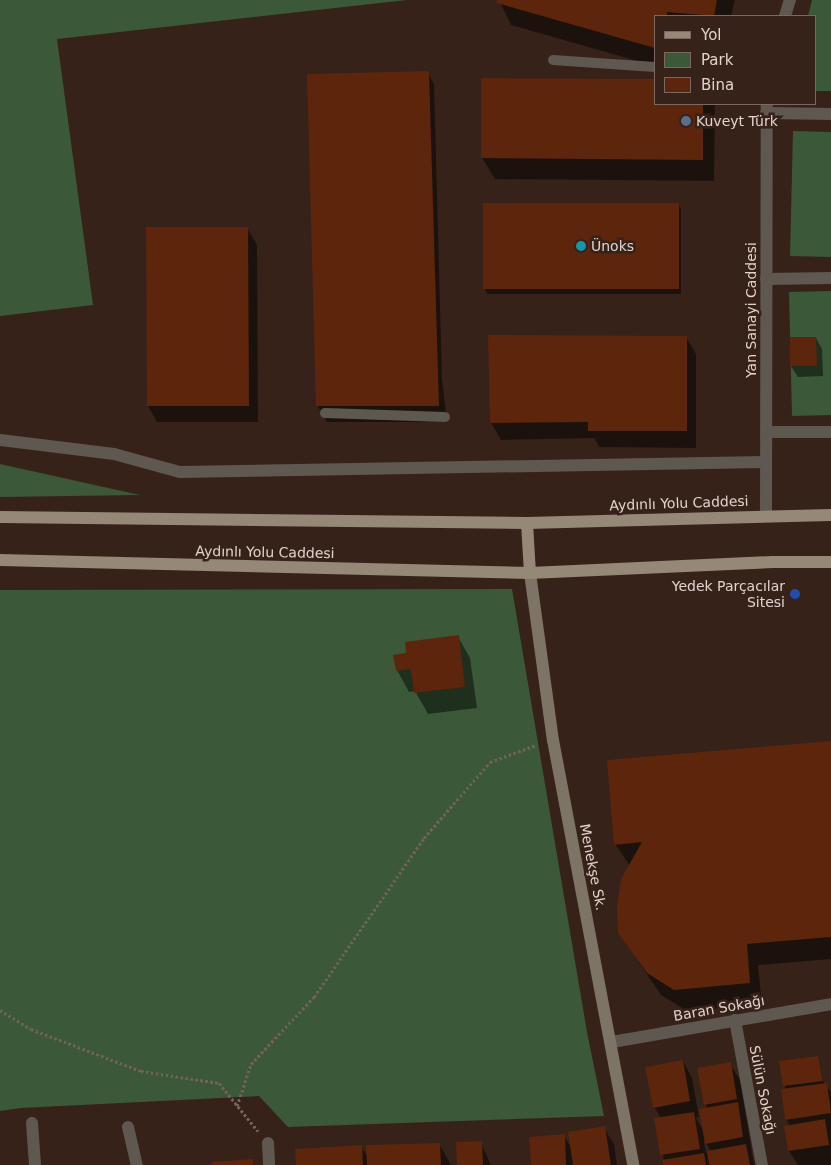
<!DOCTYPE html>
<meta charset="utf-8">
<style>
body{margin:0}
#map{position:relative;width:831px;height:1165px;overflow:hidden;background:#362219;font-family:"DejaVu Sans",sans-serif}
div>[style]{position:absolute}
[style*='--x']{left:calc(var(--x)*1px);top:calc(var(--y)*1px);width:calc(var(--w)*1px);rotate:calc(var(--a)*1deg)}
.green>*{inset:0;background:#3b5838}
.shadow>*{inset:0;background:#0007}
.building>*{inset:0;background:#5c250c}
.path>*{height:3px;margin-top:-1.5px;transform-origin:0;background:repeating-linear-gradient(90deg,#74625a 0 2.5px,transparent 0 5px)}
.lane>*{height:10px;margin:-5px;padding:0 5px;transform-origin:5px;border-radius:5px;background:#5f5850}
.street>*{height:12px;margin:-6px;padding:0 6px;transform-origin:6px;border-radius:6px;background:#5f5850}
.secondary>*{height:12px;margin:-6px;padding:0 6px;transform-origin:6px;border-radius:6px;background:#7d7466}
.primary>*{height:12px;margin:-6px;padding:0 6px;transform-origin:6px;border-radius:6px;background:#958877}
.dots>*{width:14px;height:14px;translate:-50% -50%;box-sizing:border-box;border:2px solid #362219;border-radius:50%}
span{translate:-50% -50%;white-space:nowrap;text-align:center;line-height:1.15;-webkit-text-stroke:5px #362219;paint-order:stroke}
.poi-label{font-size:14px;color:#e1d2cd}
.left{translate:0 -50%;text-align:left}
.right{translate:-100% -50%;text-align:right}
.street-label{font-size:14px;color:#e1d2cd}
.legend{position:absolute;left:654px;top:15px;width:162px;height:90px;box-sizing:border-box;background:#362219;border:1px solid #7a6861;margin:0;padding:6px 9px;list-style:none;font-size:15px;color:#e1d2cd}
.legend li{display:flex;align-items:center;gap:10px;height:25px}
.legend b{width:25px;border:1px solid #7a6861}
</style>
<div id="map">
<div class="green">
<i style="clip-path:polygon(0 0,407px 0,57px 39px,93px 305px,0 316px)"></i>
<i style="clip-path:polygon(812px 0,831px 0,831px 91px,815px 91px,815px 16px,808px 16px)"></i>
<i style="clip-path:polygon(793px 131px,831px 132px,831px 257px,790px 256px)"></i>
<i style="clip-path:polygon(831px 291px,831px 415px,792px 416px,789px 292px)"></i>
<i style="clip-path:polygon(0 464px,140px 495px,0 497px)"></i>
<i style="clip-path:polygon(512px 589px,587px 1032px,604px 1116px,288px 1127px,259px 1096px,21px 1108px,0 1111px,0 590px)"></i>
</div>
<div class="shadow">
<i style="clip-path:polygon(499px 0,735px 0,731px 16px,655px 16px,655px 66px,511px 25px)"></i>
<i style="clip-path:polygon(428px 73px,434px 84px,442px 379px,447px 422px,327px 422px,317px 405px)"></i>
<i style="clip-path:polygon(655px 104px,715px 104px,714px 181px,495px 179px,482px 158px)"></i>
<i style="clip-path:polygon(678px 204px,681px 209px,681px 294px,487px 294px,484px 288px)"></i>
<i style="clip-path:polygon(247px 228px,257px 245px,258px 422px,157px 422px,148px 406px)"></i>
<i style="clip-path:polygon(489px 336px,686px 337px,696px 354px,696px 448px,599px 447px,594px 438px,501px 440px,491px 423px)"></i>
<i style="clip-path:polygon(816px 338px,822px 349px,823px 376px,798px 377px,791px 366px)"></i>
<i style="clip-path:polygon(458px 637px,470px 658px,477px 708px,428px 714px,415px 691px,409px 692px,397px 670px,408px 654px)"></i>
<i style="clip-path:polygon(831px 742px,831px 959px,758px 965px,762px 1005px,687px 1011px,661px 995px,619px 933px,630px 866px,615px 844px)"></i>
<i style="clip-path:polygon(818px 1057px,824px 1084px,831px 1092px,831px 1165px,798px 1165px,789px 1151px,786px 1127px,790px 1126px,786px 1119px,785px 1086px)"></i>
<i style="clip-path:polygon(evenodd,683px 1061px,692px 1078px,699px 1117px,696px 1118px,704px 1132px,708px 1109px,705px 1104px,730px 1064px,740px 1080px,754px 1165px,664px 1165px,661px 1118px,654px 1107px,683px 1061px,704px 1141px,705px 1141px,711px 1152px,706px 1153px,704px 1141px)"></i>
<i style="clip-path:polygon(604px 1128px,614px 1144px,617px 1165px,532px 1165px,564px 1136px,572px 1149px)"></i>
<i style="clip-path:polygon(481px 1143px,491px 1165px,458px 1165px)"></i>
<i style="clip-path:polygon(439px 1144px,451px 1165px,297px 1165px,361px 1146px,368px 1158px)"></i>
</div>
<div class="building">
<i style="clip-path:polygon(497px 0,717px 0,714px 16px,667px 12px,667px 16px,655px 16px,655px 48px,497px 3px)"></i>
<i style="clip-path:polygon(429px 71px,439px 406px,316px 406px,307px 74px)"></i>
<i style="clip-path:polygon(481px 78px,655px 79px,655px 104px,703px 104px,703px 160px,481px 158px)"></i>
<i style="clip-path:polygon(483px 203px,679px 203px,679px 289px,483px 289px)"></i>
<i style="clip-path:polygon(146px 227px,248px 227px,249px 406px,147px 406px)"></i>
<i style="clip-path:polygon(488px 335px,687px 336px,687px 431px,588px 431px,588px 422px,490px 423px)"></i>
<i style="clip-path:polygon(790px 337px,816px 337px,817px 366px,790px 366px)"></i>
<i style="clip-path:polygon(459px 635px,465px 687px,414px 693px,411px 669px,396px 671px,393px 655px,406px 653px,405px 642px)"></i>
<i style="clip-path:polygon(831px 741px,831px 937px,747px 944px,750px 983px,674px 990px,647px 973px,618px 933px,617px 908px,621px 879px,642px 842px,614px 845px,607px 760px)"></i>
<i style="clip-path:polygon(818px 1056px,823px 1081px,783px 1086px,779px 1061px)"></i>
<i style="clip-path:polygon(683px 1060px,690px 1101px,653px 1108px,645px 1067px)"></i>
<i style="clip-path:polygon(731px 1062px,737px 1099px,704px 1105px,697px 1068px)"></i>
<i style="clip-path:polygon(827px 1083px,831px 1113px,785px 1120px,781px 1089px)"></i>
<i style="clip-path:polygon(738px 1102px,743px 1137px,705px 1144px,699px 1109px)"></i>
<i style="clip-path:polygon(694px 1112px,700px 1149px,660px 1155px,654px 1118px)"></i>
<i style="clip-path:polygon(825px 1119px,829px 1145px,788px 1151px,784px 1126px)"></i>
<i style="clip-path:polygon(605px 1126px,611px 1165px,573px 1165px,568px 1132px)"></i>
<i style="clip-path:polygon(565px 1134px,566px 1165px,531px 1165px,529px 1137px)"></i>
<i style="clip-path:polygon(482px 1141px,483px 1165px,457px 1165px,456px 1142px)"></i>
<i style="clip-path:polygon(440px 1143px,441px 1165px,367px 1165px,366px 1145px)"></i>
<i style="clip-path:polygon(746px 1144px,750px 1165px,709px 1165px,707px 1151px)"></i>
<i style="clip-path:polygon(362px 1145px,363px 1165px,296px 1165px,295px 1149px)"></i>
<i style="clip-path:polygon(704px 1153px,706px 1165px,663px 1165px,662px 1160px)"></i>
<i style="clip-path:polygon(253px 1159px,253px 1165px,212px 1165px,212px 1162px)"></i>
</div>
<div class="path">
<i style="--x:0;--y:1010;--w:36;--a:32"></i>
<i style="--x:31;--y:1029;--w:118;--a:20.9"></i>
<i style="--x:141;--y:1071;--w:79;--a:8.7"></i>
<i style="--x:219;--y:1083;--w:62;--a:50.9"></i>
<i style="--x:237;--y:1106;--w:44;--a:-71.6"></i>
<i style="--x:251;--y:1064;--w:92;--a:-46.8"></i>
<i style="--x:314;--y:997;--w:193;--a:-55.3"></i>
<i style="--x:424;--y:838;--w:101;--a:-49"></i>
<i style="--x:490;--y:762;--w:49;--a:-20.3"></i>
</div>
<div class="lane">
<i style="--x:553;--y:60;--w:102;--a:3.9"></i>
<i style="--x:325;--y:413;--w:120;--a:1.9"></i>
</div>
<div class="street">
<i style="--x:785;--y:16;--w:17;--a:-73"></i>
<i style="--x:766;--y:113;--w:65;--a:0.9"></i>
<i style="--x:766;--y:279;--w:65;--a:-0.9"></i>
<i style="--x:766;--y:432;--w:65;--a:0"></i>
<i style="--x:0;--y:440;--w:115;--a:7"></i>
<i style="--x:114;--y:454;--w:68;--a:15.3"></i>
<i style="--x:180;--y:472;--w:586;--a:-0.98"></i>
<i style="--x:766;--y:515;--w:411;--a:-89.9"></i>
<i style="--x:735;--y:1020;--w:147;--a:79.5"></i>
<i style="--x:612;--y:1042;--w:222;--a:-9.8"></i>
<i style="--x:32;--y:1123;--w:42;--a:85.9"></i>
<i style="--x:128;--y:1127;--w:39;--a:77"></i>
<i style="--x:268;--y:1143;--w:22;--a:87"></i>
</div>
<div class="secondary">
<i style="--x:530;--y:573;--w:169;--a:82.2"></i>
<i style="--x:553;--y:740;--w:432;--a:79.3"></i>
</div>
<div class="primary">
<i style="--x:0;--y:517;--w:527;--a:0.65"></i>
<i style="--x:527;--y:523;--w:304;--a:-1.5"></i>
<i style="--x:527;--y:523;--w:50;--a:86.6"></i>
<i style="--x:0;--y:560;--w:530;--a:1.41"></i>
<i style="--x:530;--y:573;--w:243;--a:-2.6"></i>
<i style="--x:773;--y:562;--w:58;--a:0"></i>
</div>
<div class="dots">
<i style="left:686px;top:121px;background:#5c6f8a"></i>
<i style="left:581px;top:246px;background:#0f9aa8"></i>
<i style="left:795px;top:594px;background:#1a4fb4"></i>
</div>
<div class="poi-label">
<span class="left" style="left:696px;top:121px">Kuveyt Türk</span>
<span class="left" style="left:591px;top:246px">Ünoks</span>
<span class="right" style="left:785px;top:594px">Yedek Parçacılar<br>Sitesi</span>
</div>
<div class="street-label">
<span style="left:751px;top:310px;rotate:-90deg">Yan Sanayi Caddesi</span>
<span style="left:679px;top:503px;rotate:-2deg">Aydınlı Yolu Caddesi</span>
<span style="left:265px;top:552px;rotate:1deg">Aydınlı Yolu Caddesi</span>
<span style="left:593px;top:867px;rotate:79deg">Menekşe Sk.</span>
<span style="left:719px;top:1008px;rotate:-10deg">Baran Sokağı</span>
<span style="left:763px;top:1090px;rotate:79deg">Sülün Sokağı</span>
</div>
<ul class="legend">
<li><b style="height:6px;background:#958877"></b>Yol</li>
<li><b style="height:14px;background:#3b5838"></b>Park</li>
<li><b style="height:14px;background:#5c250c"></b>Bina</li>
</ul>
</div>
